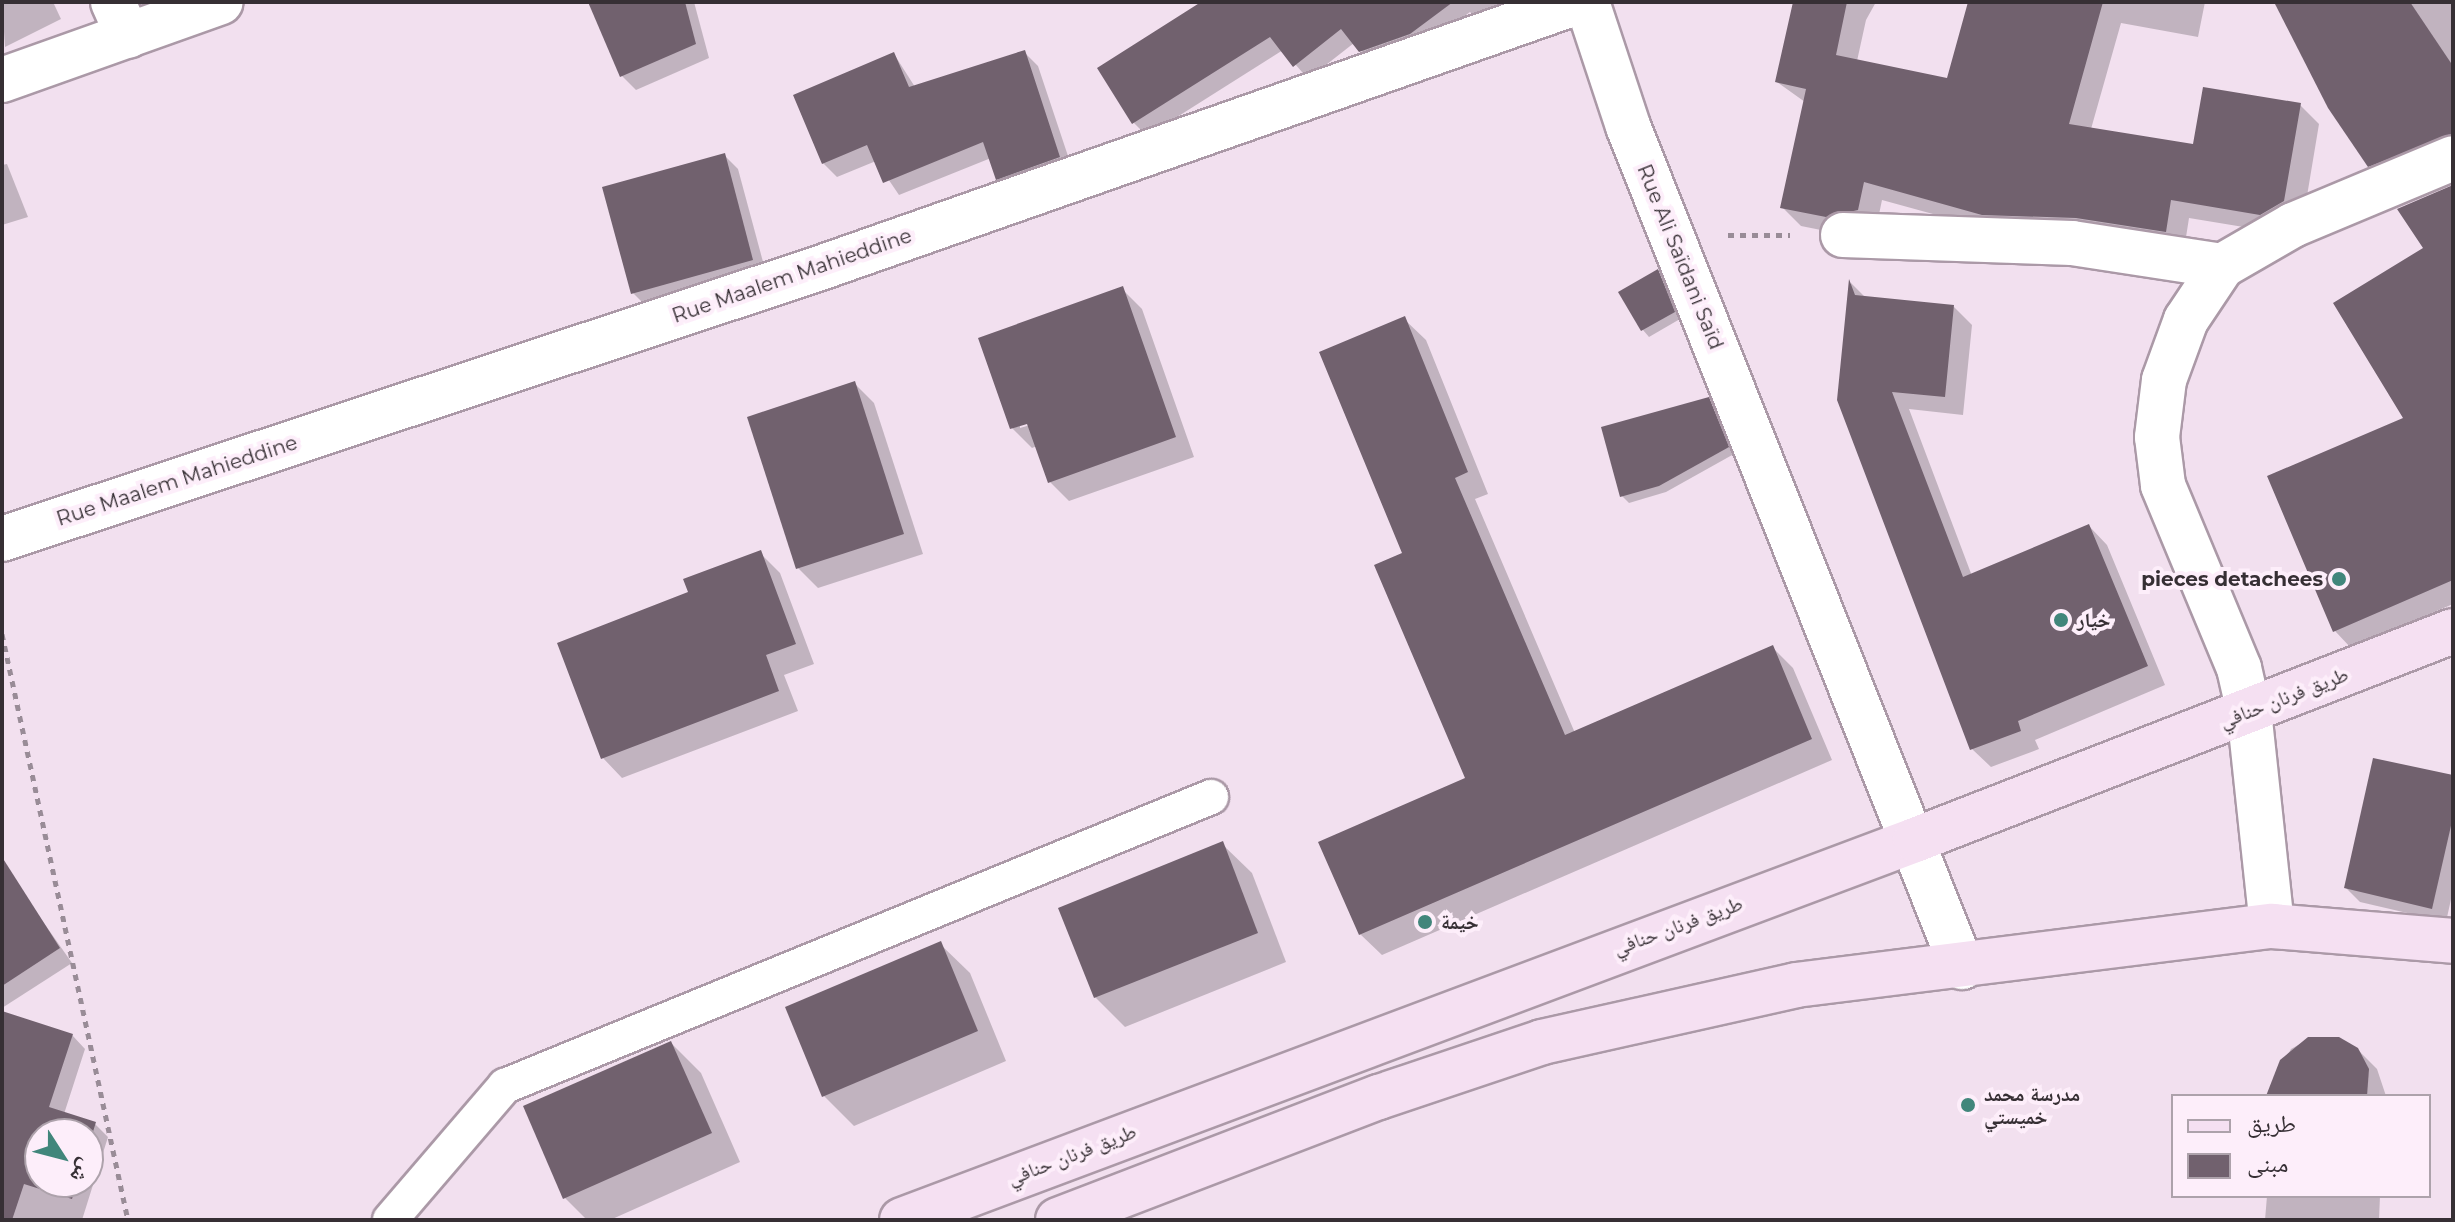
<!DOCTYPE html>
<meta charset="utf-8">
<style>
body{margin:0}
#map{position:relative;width:2455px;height:1222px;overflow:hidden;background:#f2e0ef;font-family:Montserrat,"Noto Naskh Arabic",sans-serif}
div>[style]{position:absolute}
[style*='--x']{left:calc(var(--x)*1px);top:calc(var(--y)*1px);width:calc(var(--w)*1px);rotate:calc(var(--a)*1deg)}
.shadow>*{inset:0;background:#0003}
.building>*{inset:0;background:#71616e}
.path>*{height:5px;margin-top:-2.5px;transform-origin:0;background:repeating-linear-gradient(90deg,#998c97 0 6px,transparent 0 12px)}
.roads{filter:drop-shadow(2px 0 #ab99a7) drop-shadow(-2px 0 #ab99a7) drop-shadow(0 2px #ab99a7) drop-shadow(0 -2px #ab99a7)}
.service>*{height:34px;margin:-17px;padding:0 17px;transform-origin:17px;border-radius:17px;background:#fff}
.minor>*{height:44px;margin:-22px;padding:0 22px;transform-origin:22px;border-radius:22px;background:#fff}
.secondary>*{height:44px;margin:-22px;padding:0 22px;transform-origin:22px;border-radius:22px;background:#f5e0f2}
.dots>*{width:22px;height:22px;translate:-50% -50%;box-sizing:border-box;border:4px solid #fdeefa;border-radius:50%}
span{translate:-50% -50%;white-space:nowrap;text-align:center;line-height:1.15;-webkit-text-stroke:8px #fdeefa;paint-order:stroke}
.street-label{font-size:20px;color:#362f34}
.poi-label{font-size:20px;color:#362f34;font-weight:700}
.right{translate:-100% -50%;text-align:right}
.left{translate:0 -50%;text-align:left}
.frame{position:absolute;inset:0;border:4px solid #362f34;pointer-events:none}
.legend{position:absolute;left:2171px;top:1094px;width:260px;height:104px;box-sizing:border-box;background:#fdeefa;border:2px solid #ada2ab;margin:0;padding:10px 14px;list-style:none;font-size:24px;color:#362f34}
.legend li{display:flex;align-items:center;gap:16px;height:40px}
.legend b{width:40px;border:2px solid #ada2ab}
.north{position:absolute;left:24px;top:1118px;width:80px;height:80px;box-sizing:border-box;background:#fdeefa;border:2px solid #ada2ab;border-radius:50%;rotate:126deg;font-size:22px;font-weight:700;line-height:32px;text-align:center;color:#362f34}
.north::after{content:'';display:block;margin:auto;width:28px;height:36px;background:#41867b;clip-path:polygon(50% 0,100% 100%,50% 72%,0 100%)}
</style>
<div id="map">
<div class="shadow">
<i style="clip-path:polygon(2px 2px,53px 2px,61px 19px,5px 47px)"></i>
<i style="clip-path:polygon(590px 2px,694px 2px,709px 58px,636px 90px,622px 76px)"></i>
<i style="clip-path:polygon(1200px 2px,1548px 2px,1484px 26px,1470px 12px,1424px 47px,1374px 65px,1354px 43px,1308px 79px,1283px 50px,1147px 136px,1134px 123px)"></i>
<i style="clip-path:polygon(1795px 2px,1876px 2px,1866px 20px,1857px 61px,1948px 81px,1970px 2px,2205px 2px,2198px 37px,2121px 23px,2091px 129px,2194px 146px,2300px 105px,2319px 124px,2303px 220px,2280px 233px,2189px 218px,2184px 250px,2002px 233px,1882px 200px,1876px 229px,1846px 235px,1801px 226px,1782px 207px,1805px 102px,1777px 82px)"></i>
<i style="clip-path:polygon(2277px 2px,2453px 2px,2453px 154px,2386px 181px,2369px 165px)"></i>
<i style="clip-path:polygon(1024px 52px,1038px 66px,1073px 171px,1011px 193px,997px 179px,991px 158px,899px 195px,876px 161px,837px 177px,823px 163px,894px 54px,915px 87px)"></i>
<i style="clip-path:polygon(724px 155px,738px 169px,766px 273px,647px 307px,633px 293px)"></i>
<i style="clip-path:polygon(7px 164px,28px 217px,2px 225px,2px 165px)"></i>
<i style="clip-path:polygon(2453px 231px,2453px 604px,2351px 648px,2335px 631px,2406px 419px)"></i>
<i style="clip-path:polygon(1658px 271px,1680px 319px,1649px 337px,1643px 330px)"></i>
<i style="clip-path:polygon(1851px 283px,1866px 298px,1954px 307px,1972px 325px,1963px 415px,1909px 409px,1972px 576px,2089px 526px,2107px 545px,2165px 685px,2035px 740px,2039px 749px,1991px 767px,1972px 749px,1839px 400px)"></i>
<i style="clip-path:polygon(evenodd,1122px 289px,1142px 309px,1194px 457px,1069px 501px,1049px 481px,1037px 446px,1032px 448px,1012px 428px,1122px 289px,1037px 423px,1020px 428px,1020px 424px,1037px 423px)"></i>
<i style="clip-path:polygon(1404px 319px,1426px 340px,1488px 494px,1475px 499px,1575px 733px,1772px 647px,1793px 668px,1832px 760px,1382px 955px,1360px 934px,1468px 779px,1404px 554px)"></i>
<i style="clip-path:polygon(854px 383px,874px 403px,923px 554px,818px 588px,798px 568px)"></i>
<i style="clip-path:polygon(1708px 400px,1734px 454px,1666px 492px,1629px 503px,1622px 496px)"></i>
<i style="clip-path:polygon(760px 553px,780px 573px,814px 664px,784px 675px,798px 711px,622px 778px,603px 758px,691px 594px)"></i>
<i style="clip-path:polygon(2453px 777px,2453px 890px,2446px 922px,2360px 902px,2346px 888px)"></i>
<i style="clip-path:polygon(1222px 844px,1252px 873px,1286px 962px,1125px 1027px,1095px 997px)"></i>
<i style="clip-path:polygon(27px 899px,72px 963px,2px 1008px,2px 915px)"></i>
<i style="clip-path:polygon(940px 944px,970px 973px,1006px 1061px,854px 1126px,824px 1096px,787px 1008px)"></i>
<i style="clip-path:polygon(evenodd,72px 1035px,85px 1049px,64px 1114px,95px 1124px,108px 1137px,82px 1220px,2px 1220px,2px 1039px,72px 1035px,40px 1134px,88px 1134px,88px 1182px,40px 1182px,40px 1134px)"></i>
<i style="clip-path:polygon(2309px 1039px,2357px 1049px,2377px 1069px,2386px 1096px,2275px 1096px,2276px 1075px,2291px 1049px)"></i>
<i style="clip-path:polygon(671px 1043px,701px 1073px,740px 1162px,610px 1220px,587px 1220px,565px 1198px)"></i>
<i style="clip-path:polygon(2267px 1196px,2380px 1196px,2379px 1220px,2265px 1220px)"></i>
</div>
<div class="building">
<i style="clip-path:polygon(588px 2px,685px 2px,696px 44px,620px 77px)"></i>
<i style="clip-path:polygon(1201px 2px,1453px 2px,1410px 34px,1359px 52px,1341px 29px,1293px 67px,1270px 37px,1132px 124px,1097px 68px)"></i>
<i style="clip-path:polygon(1793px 2px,1847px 2px,1836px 55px,1947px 78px,1968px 2px,2103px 2px,2069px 124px,2193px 144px,2203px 87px,2301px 103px,2284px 201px,2260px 215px,2171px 200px,2166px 232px,2076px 218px,1982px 215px,1864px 182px,1858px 210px,1826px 217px,1780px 208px,1806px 89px,1775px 82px)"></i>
<i style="clip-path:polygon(2274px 2px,2410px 2px,2453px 66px,2453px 134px,2368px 167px,2328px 108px)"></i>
<i style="clip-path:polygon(1025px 50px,1060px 157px,996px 180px,983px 142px,883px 183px,867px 145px,822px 164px,793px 95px,894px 52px,909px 87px)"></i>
<i style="clip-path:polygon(725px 153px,753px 260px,631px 294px,602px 187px)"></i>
<i style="clip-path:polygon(2453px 185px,2453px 580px,2333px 632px,2267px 476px,2403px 418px,2333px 303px,2423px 248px,2397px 209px)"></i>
<i style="clip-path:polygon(1658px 269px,1675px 312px,1641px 331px,1618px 292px)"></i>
<i style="clip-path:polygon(1849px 279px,1855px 295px,1954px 305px,1945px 397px,1892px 392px,1963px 577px,2089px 524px,2148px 666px,2018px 721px,2021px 731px,1970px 750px,1837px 400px)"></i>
<i style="clip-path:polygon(1123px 286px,1176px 437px,1048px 483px,1027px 424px,1010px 429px,978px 338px)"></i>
<i style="clip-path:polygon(1405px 316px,1468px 472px,1455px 478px,1565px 735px,1773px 645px,1812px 739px,1359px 935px,1318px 842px,1465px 778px,1374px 565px,1402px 553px,1319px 352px)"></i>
<i style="clip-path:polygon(855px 381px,904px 534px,796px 569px,747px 417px)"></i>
<i style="clip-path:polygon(1709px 397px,1729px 447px,1659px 486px,1620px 497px,1601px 427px)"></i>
<i style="clip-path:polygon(761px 550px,796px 644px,766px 655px,779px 691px,601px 759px,557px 643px,688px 592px,683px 579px)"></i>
<i style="clip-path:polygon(2373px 758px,2453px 775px,2453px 817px,2432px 909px,2344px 888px)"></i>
<i style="clip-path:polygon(1223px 841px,1258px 933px,1094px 998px,1058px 908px)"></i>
<i style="clip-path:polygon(2px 857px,60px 948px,2px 986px)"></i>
<i style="clip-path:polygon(941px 941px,978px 1031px,822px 1097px,785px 1007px)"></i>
<i style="clip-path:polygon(2px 1011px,73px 1034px,49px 1107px,96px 1122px,88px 1148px,88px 1134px,40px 1134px,40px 1182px,77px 1182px,72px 1199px,24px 1184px,12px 1220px,2px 1219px)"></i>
<i style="clip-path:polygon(2308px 1037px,2339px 1037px,2358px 1048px,2369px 1069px,2367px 1096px,2266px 1096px,2280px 1060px)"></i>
<i style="clip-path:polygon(671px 1041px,712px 1133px,563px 1199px,523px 1106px)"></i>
</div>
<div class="path">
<i style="--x:1728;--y:235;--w:62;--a:0"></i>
<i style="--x:2;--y:634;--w:599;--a:77.87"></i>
</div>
<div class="roads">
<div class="service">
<i style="--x:390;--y:1220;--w:177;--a:-49.4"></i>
<i style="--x:505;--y:1086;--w:763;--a:-22.26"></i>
</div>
<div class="minor">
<i style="--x:113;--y:2;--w:37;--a:66"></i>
<i style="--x:1587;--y:2;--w:131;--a:71.7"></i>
<i style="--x:1628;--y:126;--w:905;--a:68.34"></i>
<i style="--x:2;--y:80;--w:232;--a:-19.6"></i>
<i style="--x:1843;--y:235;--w:229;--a:2"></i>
<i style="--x:2072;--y:243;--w:152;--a:8.7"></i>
<i style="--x:2;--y:539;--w:862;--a:-18.33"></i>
<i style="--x:820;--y:268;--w:803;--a:-19.34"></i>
<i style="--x:2272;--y:926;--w:215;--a:-96.1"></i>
<i style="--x:2249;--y:712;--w:45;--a:-102.8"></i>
<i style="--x:2239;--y:668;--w:198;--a:-112.6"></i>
<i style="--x:2163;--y:485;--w:48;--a:-97.1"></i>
<i style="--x:2157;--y:437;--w:57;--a:-83"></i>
<i style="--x:2164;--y:380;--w:64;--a:-69.9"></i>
<i style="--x:2186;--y:320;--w:65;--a:-56.3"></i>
<i style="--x:2222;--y:266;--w:82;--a:-30"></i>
<i style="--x:2293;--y:225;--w:173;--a:-22.7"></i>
</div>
<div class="secondary">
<i style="--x:902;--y:1220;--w:1082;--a:-20.56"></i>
<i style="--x:1915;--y:840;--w:577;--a:-21.23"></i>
<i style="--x:1058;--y:1220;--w:344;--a:-21"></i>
<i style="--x:1379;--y:1097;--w:172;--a:-18.6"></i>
<i style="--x:1542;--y:1042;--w:260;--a:-12.6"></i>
<i style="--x:1796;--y:985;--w:480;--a:-7.1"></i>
<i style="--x:2272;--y:926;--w:182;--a:4.7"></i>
</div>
</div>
<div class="dots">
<i style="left:2339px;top:579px;background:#41867b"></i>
<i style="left:2061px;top:620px;background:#41867b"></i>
<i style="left:1425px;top:922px;background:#41867b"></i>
<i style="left:1968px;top:1105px;background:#41867b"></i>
</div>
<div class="street-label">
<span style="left:1680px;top:257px;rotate:68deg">Rue Ali Saïdani Saïd</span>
<span style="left:792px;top:276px;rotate:-19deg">Rue Maalem Mahieddine</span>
<span style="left:177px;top:481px;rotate:-18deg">Rue Maalem Mahieddine</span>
<span style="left:2284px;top:698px;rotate:-21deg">طريق فرنان حنافي</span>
<span style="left:1678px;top:926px;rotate:-20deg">طريق فرنان حنافي</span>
<span style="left:1072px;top:1155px;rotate:-21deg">طريق فرنان حنافي</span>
</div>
<div class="poi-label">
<span class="right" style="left:2323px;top:579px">pieces detachees</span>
<span class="left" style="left:2077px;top:620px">خيار</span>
<span class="left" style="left:1441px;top:922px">خيمة</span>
<span class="left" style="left:1984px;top:1106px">مدرسة محمد<br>خميستي</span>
</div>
<div class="frame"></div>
<ul class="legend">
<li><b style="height:10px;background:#f5e0f2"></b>طريق</li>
<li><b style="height:22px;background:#71616e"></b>مبنى</li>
</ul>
<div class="north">ش</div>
</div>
